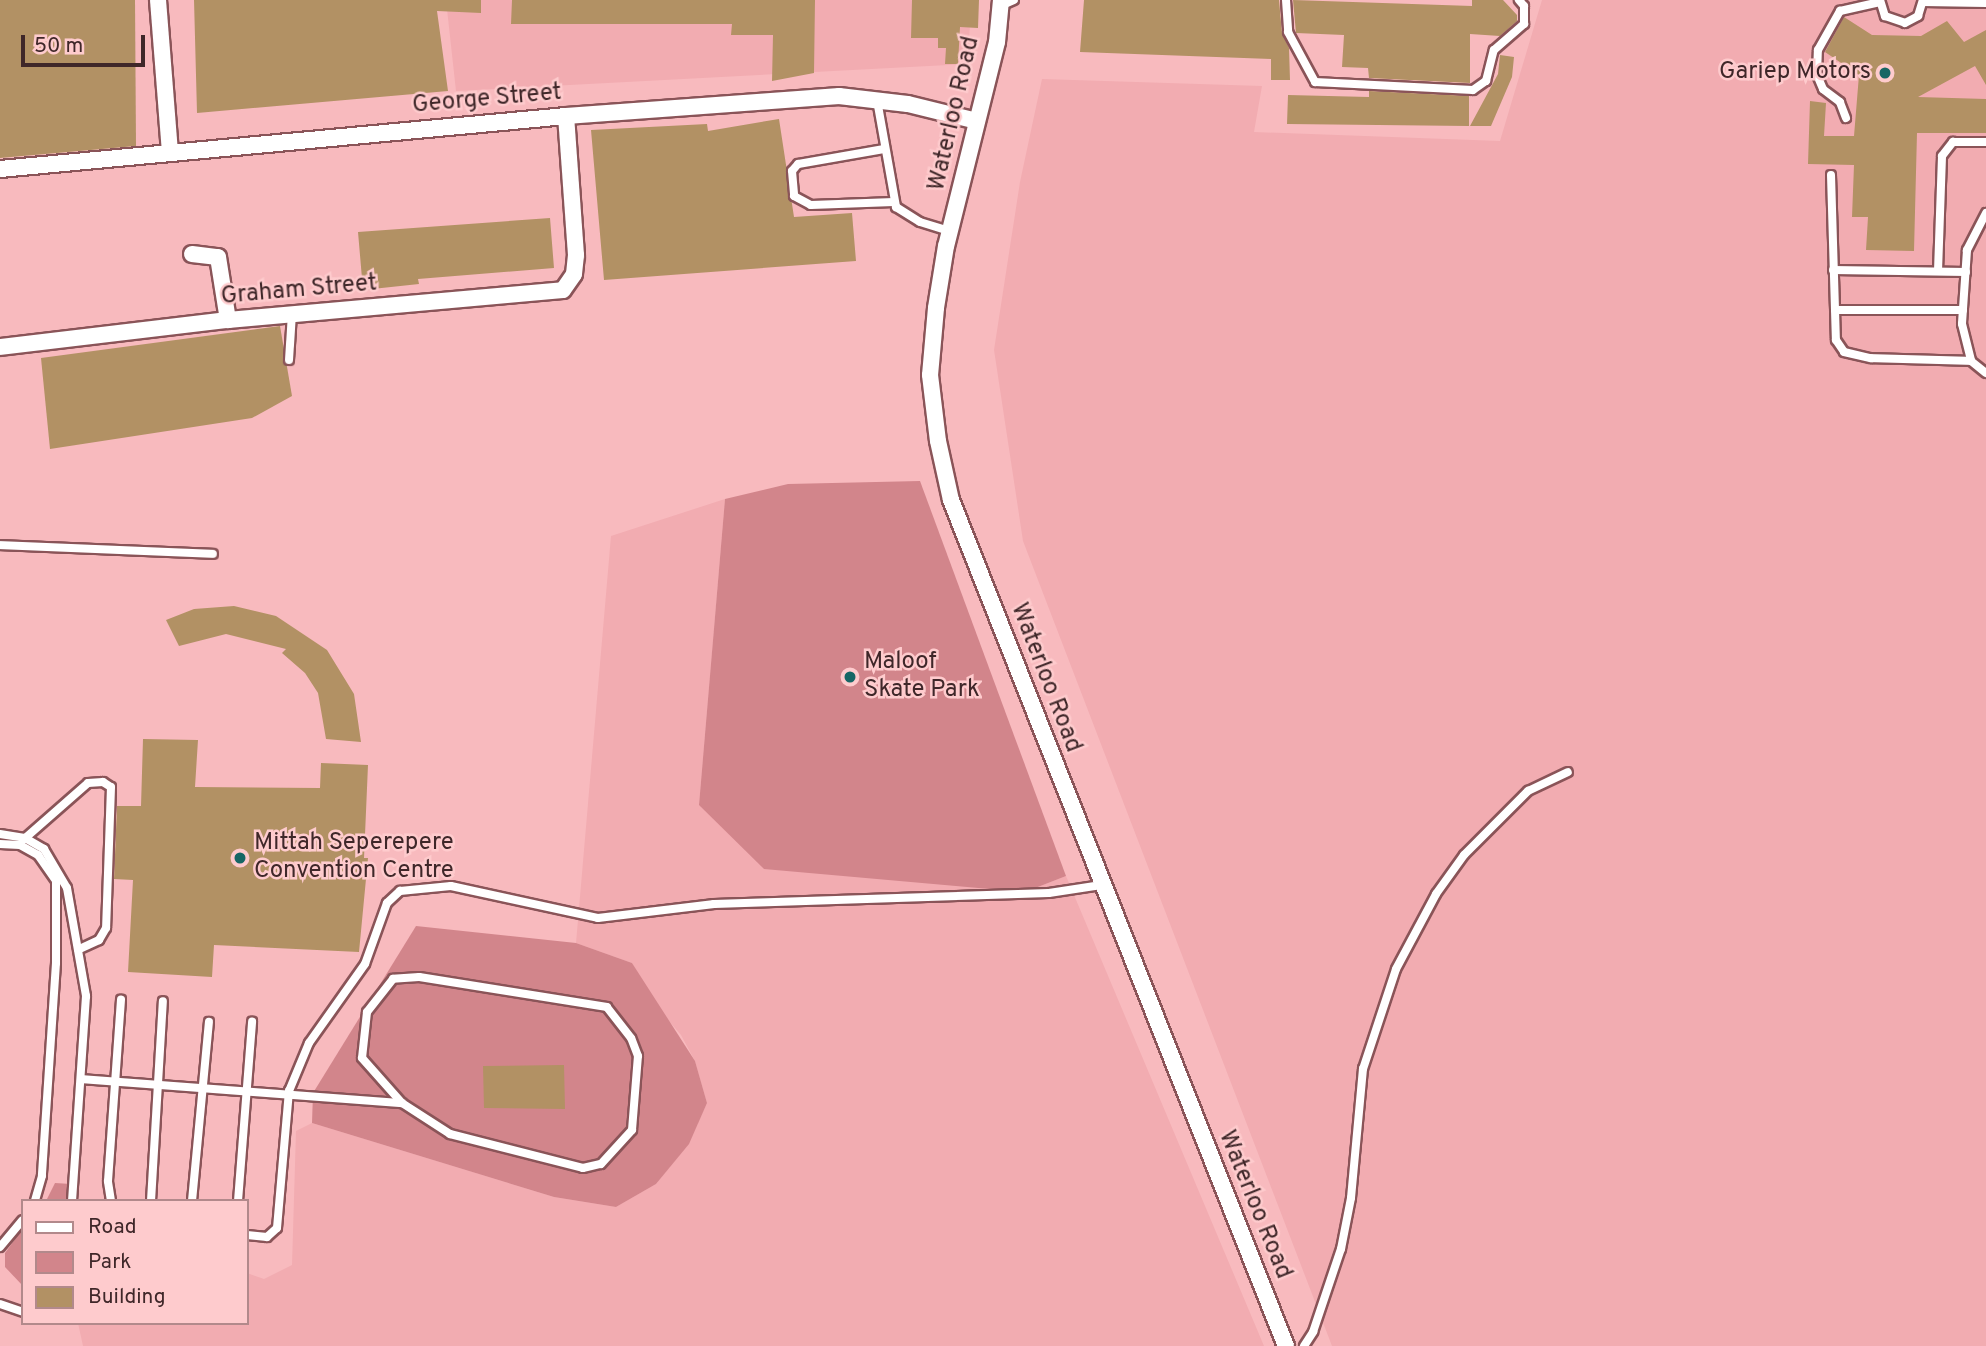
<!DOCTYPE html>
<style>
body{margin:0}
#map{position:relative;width:1986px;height:1346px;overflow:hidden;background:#f8babe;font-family:Overpass,sans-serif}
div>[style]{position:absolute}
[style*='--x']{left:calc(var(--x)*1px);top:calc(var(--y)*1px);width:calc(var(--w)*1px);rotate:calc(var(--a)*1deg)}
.built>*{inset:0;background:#f2acb1}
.green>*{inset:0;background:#d2858b}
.building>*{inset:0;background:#b29164}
.roads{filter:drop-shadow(2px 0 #8a5458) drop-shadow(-2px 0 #8a5458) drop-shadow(0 2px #8a5458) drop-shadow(0 -2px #8a5458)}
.lane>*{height:8px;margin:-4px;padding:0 4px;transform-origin:4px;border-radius:4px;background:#fff}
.street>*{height:16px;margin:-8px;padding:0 8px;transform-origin:8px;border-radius:8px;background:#fff}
.dots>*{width:19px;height:19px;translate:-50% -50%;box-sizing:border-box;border:4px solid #fecbcd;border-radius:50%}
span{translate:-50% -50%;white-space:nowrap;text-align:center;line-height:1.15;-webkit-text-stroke:5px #fecbcd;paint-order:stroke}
.poi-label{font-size:24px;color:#3f2729}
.right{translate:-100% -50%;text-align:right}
.left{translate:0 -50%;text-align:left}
.street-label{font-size:24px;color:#3f2729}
.legend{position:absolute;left:21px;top:1199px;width:228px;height:126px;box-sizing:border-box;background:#fecbcd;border:2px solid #b2898b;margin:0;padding:9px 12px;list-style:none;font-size:21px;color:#3f2729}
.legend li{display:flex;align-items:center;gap:14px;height:35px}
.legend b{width:35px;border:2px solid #b2898b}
.scale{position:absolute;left:21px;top:35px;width:124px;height:32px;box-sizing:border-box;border:4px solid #3f2729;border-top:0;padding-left:9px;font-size:21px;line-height:24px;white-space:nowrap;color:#3f2729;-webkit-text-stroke:5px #fecbcd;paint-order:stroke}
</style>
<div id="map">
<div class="built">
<i style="clip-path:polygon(446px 0,972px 0,967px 64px,456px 91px)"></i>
<i style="clip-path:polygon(1542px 0,1986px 0,1986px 1346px,1332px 1346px,1023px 541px,994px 350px,1020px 182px,1042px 79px,1262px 86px,1254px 132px,1500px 141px)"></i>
<i style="clip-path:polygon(725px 499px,699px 805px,1025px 892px,1066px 876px,1264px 1346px,83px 1346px,78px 1323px,247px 1323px,247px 1273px,264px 1279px,292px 1265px,296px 1131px,312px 1123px,554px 1197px,616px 1207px,656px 1184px,688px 1144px,707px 1103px,695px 1061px,681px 1035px,657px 1007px,632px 963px,576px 943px,611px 536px)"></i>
</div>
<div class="green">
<i style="clip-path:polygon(920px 481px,1066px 876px,1025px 892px,764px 869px,699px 805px,725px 499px,788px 484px)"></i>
<i style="clip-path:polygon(416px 926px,576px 943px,632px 963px,695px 1061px,707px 1103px,689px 1144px,656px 1184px,616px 1207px,554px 1197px,312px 1123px,313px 1093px)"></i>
<i style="clip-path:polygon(55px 1183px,71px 1184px,70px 1201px,46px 1201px)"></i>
<i style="clip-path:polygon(23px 1228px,23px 1286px,5px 1267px,5px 1253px)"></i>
</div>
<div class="building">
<i style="clip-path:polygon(0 0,135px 0,136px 146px,0 158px)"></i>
<i style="clip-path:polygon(194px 0,481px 0,481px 13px,437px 11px,448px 91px,197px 113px)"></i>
<i style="clip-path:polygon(512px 0,815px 0,814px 73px,772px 81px,773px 35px,731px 35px,732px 24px,511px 24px)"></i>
<i style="clip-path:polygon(912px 0,979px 0,978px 28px,960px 27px,958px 64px,945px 64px,946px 48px,938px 48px,938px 38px,911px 38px)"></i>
<i style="clip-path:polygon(1084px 0,1279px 0,1282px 33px,1289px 48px,1290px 80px,1271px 80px,1271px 59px,1080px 52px)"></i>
<i style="clip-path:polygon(1293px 0,1472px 6px,1472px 0,1503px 0,1517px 15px,1517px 21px,1500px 36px,1470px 34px,1470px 83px,1369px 78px,1368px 68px,1342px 67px,1344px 35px,1296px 33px)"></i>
<i style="clip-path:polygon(1844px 17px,1872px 35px,1921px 36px,1947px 21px,1964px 42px,1986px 30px,1986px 85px,1975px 66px,1918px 97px,1986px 99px,1986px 133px,1917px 133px,1914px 251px,1866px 250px,1868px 217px,1852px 217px,1854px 165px,1808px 164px,1810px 101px,1826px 103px,1824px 136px,1854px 136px,1859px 75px,1825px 52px)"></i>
<i style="clip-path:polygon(1500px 55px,1514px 57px,1512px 77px,1491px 126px,1470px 126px,1498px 74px)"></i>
<i style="clip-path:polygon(1369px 91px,1469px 96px,1469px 126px,1287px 124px,1288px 95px,1369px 97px)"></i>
<i style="clip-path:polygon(779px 119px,794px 217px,852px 213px,856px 261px,604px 280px,591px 130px,707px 124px,708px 131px)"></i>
<i style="clip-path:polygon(550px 218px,554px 268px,418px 279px,419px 284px,363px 290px,358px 232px)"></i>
<i style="clip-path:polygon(280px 326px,292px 396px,252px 418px,50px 449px,41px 358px)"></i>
<i style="clip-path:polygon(234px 606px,276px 616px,327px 650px,354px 694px,361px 742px,326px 739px,318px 693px,305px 673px,282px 653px,286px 649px,226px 634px,179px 646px,166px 620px,194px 609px)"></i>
<i style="clip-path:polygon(143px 739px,198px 740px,195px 787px,320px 788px,321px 763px,368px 765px,364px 858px,368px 858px,359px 952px,214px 945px,212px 977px,128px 972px,133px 880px,114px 879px,117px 806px,141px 806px)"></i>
<i style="clip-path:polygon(564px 1065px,565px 1109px,484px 1108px,483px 1066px)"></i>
</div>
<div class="roads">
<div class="lane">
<i style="--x:1286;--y:0;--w:32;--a:86"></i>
<i style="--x:1288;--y:32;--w:57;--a:61.6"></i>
<i style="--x:1315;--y:82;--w:158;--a:2.9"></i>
<i style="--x:1473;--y:90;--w:16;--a:-35"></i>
<i style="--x:1486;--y:81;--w:32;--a:-76"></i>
<i style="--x:1494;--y:50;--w:40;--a:-41"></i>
<i style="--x:1524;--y:24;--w:18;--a:-90"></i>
<i style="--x:1524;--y:6;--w:8;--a:-130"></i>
<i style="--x:1880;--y:0;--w:17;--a:73"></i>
<i style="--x:1885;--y:16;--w:21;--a:19"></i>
<i style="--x:1905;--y:23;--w:15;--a:-28"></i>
<i style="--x:1918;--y:16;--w:17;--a:-73"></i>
<i style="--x:1923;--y:2;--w:63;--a:0.9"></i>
<i style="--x:1000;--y:6;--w:15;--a:-23"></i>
<i style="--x:877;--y:100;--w:109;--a:79.9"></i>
<i style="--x:896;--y:207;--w:28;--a:32"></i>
<i style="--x:920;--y:222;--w:31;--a:17"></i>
<i style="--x:1846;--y:118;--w:17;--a:-111"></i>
<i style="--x:1840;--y:102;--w:21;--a:-143"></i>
<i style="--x:1823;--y:89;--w:15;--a:-113"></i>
<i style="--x:1817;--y:75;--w:25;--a:-88"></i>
<i style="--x:1818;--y:50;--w:45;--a:-60.6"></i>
<i style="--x:1840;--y:11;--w:41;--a:-12.7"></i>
<i style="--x:884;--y:149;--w:87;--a:170.1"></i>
<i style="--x:798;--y:164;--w:9;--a:131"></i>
<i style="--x:792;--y:171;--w:25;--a:85"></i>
<i style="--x:794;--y:196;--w:19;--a:28"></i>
<i style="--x:811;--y:205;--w:83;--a:-2.1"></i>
<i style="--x:1831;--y:175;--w:165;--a:88.3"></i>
<i style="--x:1836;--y:340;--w:14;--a:56"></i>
<i style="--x:1844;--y:352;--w:28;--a:13"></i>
<i style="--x:1871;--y:358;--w:100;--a:1.7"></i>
<i style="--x:1986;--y:213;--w:42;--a:117.2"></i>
<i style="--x:1967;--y:250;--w:74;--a:93.9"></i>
<i style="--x:1962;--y:324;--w:38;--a:76"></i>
<i style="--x:1971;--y:361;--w:19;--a:39"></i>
<i style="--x:1833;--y:270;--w:133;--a:0.9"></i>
<i style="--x:1938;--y:271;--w:115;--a:-88"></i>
<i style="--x:1942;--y:156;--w:18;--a:-52"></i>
<i style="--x:1953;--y:142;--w:33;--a:0"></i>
<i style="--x:1835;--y:310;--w:128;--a:0"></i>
<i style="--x:289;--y:360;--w:46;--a:-86.3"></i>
<i style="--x:0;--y:545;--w:213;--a:2.4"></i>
<i style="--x:0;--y:834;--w:25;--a:9"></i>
<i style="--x:25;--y:838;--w:22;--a:30"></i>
<i style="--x:44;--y:849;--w:45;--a:59.5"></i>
<i style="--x:67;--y:888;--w:110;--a:80"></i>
<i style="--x:86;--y:996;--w:205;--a:93.9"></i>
<i style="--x:23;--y:840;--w:86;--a:-41.2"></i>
<i style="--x:88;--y:783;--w:15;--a:-4"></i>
<i style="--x:103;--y:782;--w:9;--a:32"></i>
<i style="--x:111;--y:787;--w:141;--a:92"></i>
<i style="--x:106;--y:928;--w:14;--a:120"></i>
<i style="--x:99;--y:940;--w:23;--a:155"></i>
<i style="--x:0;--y:844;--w:20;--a:3"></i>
<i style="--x:20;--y:845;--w:21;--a:29"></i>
<i style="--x:38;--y:855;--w:32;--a:55"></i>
<i style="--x:56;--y:881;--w:82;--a:90"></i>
<i style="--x:56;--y:963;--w:213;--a:93.8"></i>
<i style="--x:42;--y:1176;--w:26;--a:106"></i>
<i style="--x:81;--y:1079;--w:322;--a:4.3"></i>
<i style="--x:402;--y:1103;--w:57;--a:32.9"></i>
<i style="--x:450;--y:1134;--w:137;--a:14.3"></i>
<i style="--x:583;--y:1168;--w:18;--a:-13"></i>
<i style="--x:601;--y:1164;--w:46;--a:-47.6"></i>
<i style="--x:632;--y:1130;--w:74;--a:-85.4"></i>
<i style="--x:638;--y:1056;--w:19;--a:-111"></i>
<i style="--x:631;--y:1038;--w:39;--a:-128"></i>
<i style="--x:607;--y:1007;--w:190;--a:-170.9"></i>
<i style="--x:419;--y:977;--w:26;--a:176"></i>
<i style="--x:393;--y:979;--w:42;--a:128.2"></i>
<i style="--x:367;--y:1012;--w:46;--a:96.2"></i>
<i style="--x:362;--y:1058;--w:60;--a:48.4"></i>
<i style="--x:111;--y:1201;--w:20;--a:-99"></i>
<i style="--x:108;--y:1181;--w:182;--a:-85.9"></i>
<i style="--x:151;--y:1201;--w:200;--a:-86.6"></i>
<i style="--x:192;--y:1201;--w:180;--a:-84.6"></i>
<i style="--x:238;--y:1201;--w:180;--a:-85.5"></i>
<i style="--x:247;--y:1235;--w:20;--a:6"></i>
<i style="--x:267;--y:1237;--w:13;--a:-42"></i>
<i style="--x:277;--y:1228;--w:138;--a:-85"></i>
<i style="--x:289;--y:1091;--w:52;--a:-67.4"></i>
<i style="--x:309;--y:1043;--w:97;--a:-54.7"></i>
<i style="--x:365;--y:964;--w:65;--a:-70.2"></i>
<i style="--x:387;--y:903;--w:18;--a:-43"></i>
<i style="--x:400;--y:891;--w:51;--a:-5.6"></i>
<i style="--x:451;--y:886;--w:150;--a:12.3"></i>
<i style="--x:598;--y:918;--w:117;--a:-6.9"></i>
<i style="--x:714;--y:904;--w:335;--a:-1.9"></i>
<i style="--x:1049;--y:893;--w:53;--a:-8.7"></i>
<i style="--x:0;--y:1247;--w:35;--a:-50"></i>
<i style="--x:0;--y:1304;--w:24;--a:19"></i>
<i style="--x:1304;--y:1346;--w:17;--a:-57"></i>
<i style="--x:1313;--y:1332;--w:88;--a:-71.4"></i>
<i style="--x:1341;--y:1249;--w:52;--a:-78.9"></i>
<i style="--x:1351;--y:1198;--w:130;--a:-84.7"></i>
<i style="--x:1363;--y:1069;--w:105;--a:-71.7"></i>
<i style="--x:1396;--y:969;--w:85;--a:-61.9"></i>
<i style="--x:1436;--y:894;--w:48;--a:-54.3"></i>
<i style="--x:1464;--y:855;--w:91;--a:-45"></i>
<i style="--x:1528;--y:791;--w:44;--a:-25.4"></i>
</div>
<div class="street">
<i style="--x:158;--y:0;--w:151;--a:85.5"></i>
<i style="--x:1001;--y:0;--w:42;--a:95.4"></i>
<i style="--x:997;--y:42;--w:210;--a:104"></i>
<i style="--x:946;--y:246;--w:63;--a:99.2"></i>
<i style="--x:936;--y:308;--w:67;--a:95.1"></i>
<i style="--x:930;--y:375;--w:66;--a:83.1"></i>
<i style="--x:938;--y:441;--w:60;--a:77.6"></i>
<i style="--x:951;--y:500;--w:910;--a:68.4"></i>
<i style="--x:0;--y:169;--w:568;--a:-5.35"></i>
<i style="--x:566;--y:116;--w:274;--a:-4.2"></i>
<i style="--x:839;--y:96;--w:69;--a:6.6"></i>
<i style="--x:908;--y:104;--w:71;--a:13.8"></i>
<i style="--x:192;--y:254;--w:26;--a:7"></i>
<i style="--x:218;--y:257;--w:64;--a:81"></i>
<i style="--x:0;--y:347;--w:230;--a:-6.8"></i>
<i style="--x:228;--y:320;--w:336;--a:-5.1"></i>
<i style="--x:563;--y:290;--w:19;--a:-55"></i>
<i style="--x:574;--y:274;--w:19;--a:-84"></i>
<i style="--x:576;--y:255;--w:139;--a:-94.1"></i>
</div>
</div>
<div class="dots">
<i style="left:1885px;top:73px;background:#176665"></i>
<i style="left:850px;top:677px;background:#176665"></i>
<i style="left:240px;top:858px;background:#176665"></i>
</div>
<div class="poi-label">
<span class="right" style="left:1871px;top:73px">Gariep Motors</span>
<span class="left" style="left:864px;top:677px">Maloof<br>Skate Park</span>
<span class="left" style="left:254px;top:858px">Mittah Seperepere<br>Convention Centre</span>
</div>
<div class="street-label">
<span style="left:487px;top:100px;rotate:-5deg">George Street</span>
<span style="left:955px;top:114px;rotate:-77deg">Waterloo Road</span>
<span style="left:299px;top:291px;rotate:-5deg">Graham Street</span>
<span style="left:1045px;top:678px;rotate:69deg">Waterloo Road</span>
<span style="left:1254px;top:1205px;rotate:68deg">Waterloo Road</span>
</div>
<ul class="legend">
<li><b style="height:9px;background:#fff"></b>Road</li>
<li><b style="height:19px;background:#d2858b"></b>Park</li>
<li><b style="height:19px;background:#b29164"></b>Building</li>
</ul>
<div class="scale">50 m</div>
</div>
